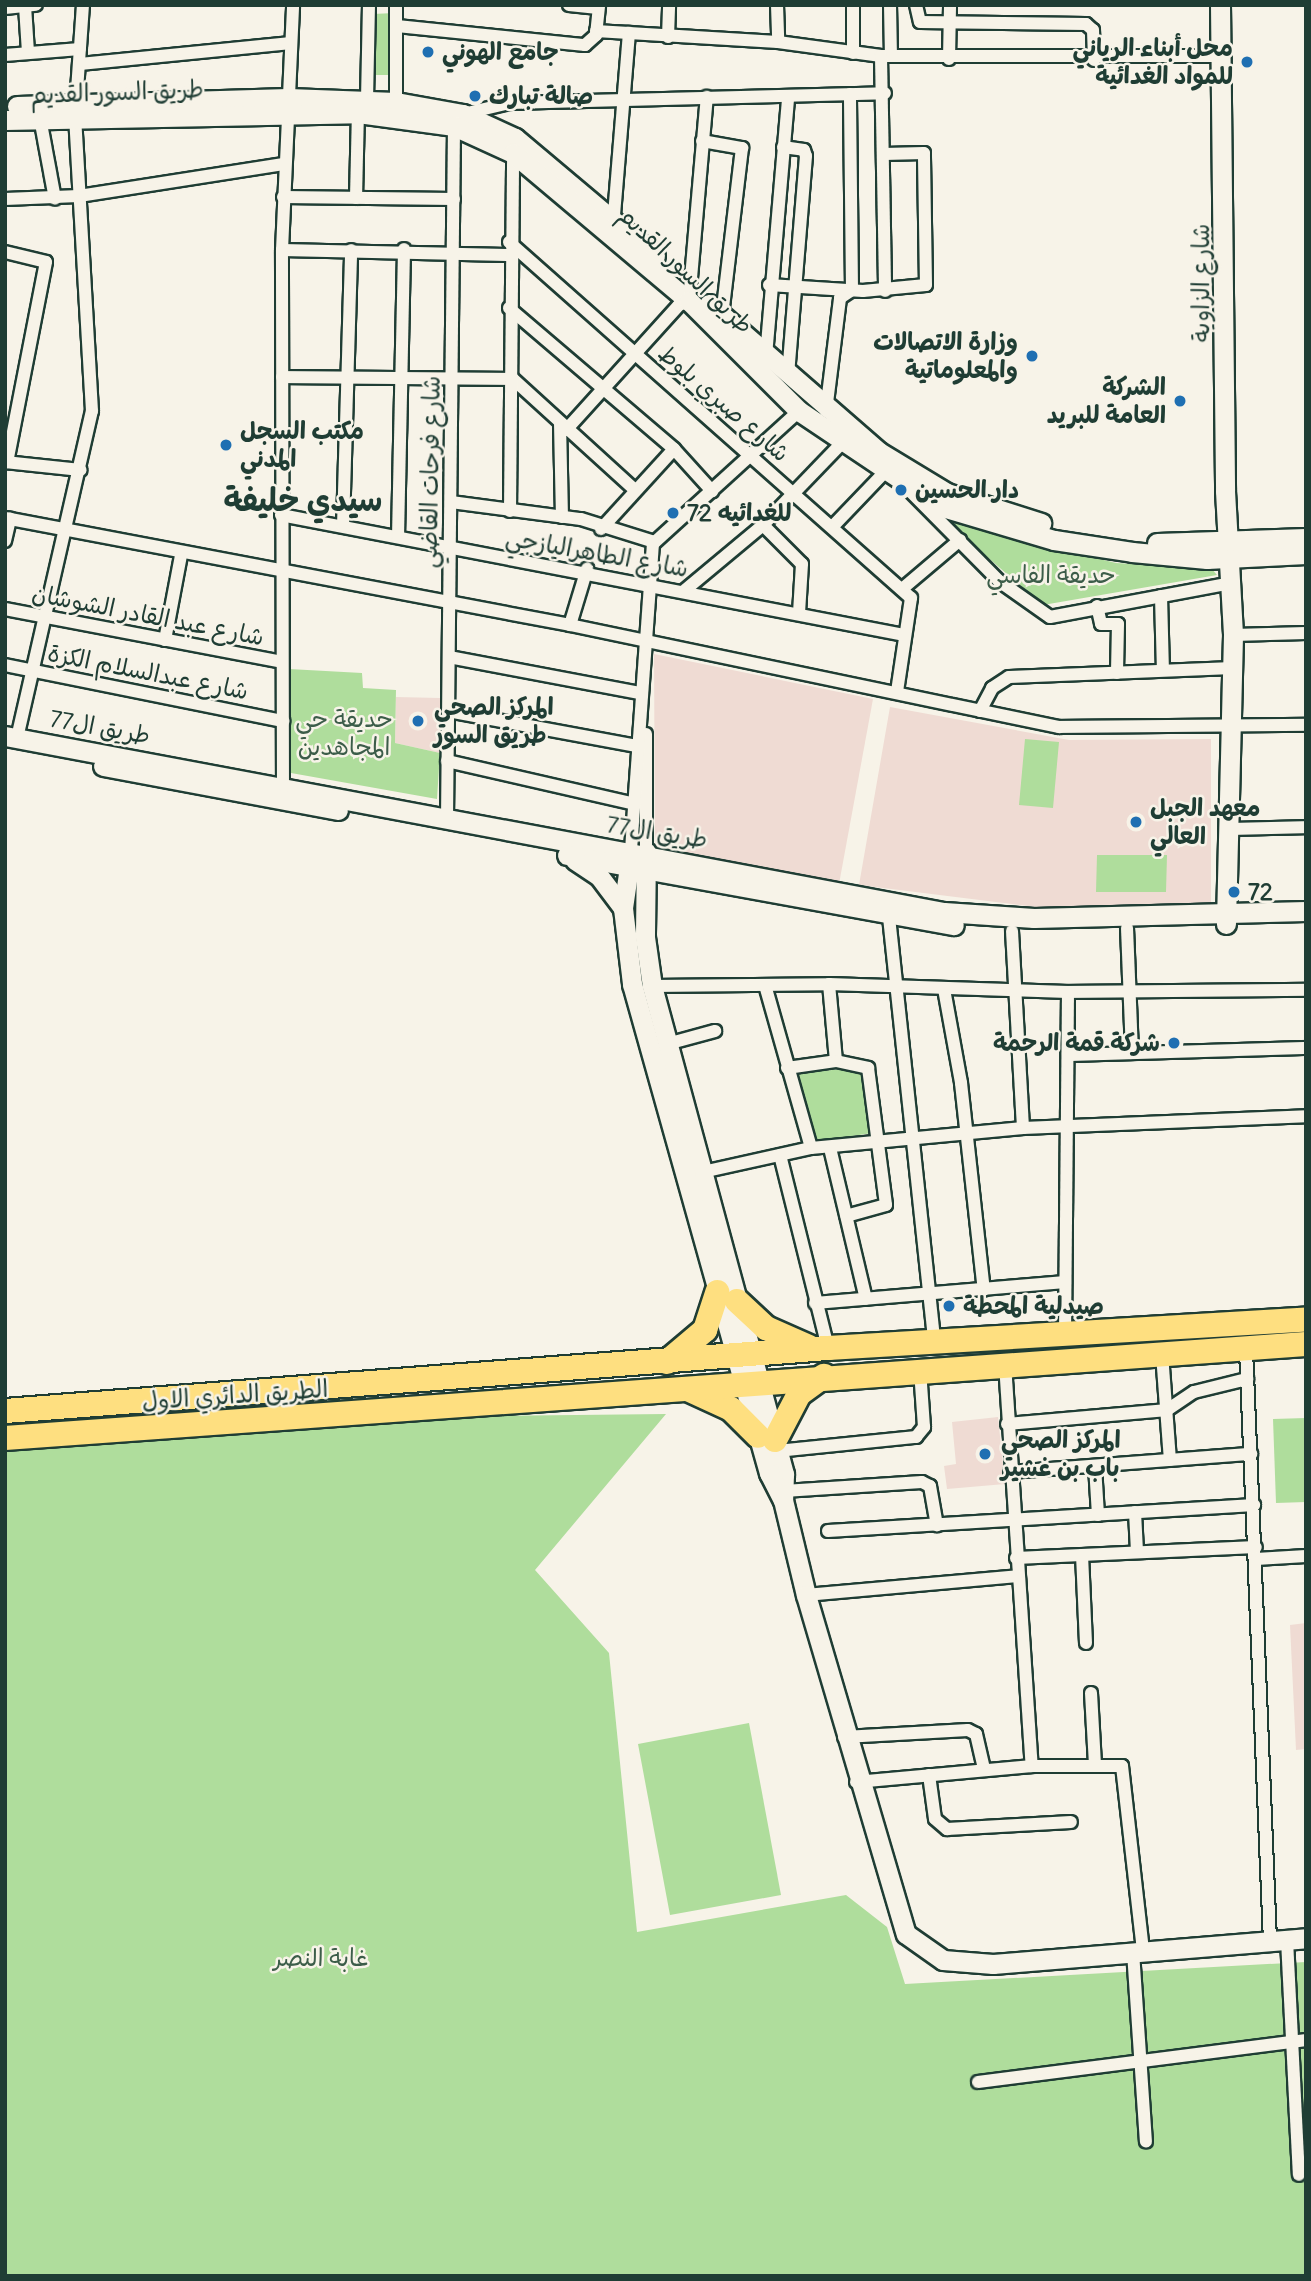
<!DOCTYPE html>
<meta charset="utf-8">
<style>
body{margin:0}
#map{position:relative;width:1311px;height:2281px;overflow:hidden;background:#f7f3e8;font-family:Delius,"Playpen Sans Arabic",sans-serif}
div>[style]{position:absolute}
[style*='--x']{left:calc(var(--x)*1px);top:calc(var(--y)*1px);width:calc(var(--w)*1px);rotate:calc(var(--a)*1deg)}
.built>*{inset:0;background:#efdbd3}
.green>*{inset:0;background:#afdd9c}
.roads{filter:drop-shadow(2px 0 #1f3d34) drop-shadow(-2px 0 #1f3d34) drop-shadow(0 2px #1f3d34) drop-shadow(0 -2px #1f3d34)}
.street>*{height:12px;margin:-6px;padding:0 6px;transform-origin:6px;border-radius:6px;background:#f7f3e8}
.secondary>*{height:19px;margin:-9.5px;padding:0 9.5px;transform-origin:9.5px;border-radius:9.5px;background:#f7f3e8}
.highway>*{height:24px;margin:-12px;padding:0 12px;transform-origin:12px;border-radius:12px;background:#fedf80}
.dots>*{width:19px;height:19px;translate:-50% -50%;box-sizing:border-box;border:4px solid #f7f3e8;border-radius:50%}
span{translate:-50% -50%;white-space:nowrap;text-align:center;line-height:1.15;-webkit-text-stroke:5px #f7f3e8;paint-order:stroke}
.poi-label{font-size:24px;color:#1f3d34;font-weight:700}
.right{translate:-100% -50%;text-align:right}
.left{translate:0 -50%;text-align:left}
.street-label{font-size:24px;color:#1f3d34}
.park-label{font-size:24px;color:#3c5d49}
.district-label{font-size:32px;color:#1f3d34;font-weight:700}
.frame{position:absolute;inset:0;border:7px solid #1f3d34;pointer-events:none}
</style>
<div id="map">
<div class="built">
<i style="clip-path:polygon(654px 654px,873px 699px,839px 884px,655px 847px)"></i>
<i style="clip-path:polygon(396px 697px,440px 698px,440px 753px,395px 743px)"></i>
<i style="clip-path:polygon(890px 707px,1069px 740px,1211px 739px,1211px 904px,1052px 909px,859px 885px)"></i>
<i style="clip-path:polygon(998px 1417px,1005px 1484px,947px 1489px,944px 1466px,956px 1464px,952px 1422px)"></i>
<i style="clip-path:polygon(1306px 1623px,1306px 1749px,1296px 1750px,1290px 1625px)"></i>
</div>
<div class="green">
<i style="clip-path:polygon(394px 13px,394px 75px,374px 75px,373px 14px)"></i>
<i style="clip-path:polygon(929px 507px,1018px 539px,1116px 563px,1212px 569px,1217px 575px,1043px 605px)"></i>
<i style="clip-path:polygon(289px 669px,362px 673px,363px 688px,396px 690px,395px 743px,440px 753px,437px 799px,291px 773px)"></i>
<i style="clip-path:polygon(1025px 739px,1059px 742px,1053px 808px,1019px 805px)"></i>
<i style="clip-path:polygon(1097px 855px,1167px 855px,1166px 892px,1096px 892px)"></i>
<i style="clip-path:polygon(860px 1068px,872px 1133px,814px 1142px,791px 1073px)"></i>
<i style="clip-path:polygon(666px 1414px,535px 1570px,609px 1653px,637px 1932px,846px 1895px,887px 1927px,905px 1984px,1306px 1962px,1306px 2276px,5px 2276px,5px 1452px,491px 1416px)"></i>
<i style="clip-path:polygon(1306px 1418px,1306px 1502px,1276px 1503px,1273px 1419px)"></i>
<i style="clip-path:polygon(749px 1723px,781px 1895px,670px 1915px,638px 1744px)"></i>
</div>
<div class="roads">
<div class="street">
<i style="--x:396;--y:5;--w:97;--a:90"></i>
<i style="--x:569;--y:5;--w:29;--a:6"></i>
<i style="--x:777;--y:5;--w:37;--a:88"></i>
<i style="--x:890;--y:5;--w:51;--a:88.9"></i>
<i style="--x:916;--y:5;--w:17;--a:77"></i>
<i style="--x:920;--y:22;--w:166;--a:0.7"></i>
<i style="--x:1086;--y:24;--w:9;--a:41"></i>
<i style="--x:1093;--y:30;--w:30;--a:88"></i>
<i style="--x:25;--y:6;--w:47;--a:86.3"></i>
<i style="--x:5;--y:8;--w:31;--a:-6"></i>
<i style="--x:397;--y:26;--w:189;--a:5.8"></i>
<i style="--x:585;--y:45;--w:15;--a:-42"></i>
<i style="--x:596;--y:35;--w:30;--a:-84"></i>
<i style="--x:596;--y:31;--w:182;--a:3.5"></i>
<i style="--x:778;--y:42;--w:104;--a:7.7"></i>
<i style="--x:881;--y:56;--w:342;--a:0"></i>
<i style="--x:668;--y:37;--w:32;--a:-88"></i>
<i style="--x:853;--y:53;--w:48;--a:-90"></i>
<i style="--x:5;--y:55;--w:75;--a:-4.6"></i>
<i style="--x:881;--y:56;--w:235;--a:89"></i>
<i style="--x:949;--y:59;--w:54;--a:-88.9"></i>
<i style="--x:80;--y:64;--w:212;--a:-5.7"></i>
<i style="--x:367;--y:100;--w:95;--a:-88.8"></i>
<i style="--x:40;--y:118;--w:82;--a:79.5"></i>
<i style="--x:702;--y:141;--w:41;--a:9.9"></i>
<i style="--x:742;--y:148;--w:169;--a:96.8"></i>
<i style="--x:783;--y:147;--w:21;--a:8"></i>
<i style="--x:804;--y:150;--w:6;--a:72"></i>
<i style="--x:806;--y:156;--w:220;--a:94.7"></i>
<i style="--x:283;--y:197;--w:171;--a:0.7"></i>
<i style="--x:356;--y:198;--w:85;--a:-88.7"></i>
<i style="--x:5;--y:199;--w:74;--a:-2.3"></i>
<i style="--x:79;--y:196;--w:207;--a:-8.9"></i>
<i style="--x:614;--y:215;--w:183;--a:-85.3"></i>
<i style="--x:509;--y:242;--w:537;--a:41.53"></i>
<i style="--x:911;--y:598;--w:95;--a:98.5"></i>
<i style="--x:282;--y:250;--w:225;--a:1.3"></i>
<i style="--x:5;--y:252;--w:42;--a:13.7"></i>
<i style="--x:46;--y:262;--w:204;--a:101"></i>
<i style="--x:769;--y:285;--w:94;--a:3.7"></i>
<i style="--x:863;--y:291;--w:63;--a:-5.4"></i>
<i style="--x:926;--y:285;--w:132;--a:-90.9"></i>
<i style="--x:924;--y:153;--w:40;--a:178.6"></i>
<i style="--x:509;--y:308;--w:217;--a:40.5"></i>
<i style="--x:674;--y:449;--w:57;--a:47.9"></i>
<i style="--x:766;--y:356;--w:260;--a:-85.1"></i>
<i style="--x:282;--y:377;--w:231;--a:0.5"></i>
<i style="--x:513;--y:379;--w:164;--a:42.3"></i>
<i style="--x:826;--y:411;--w:114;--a:-82.9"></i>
<i style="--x:840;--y:298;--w:14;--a:-34"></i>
<i style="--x:852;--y:290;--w:196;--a:-90.6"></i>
<i style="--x:560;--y:423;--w:94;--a:88.8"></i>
<i style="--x:566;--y:430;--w:169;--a:-47.9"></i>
<i style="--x:679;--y:305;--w:11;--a:-22"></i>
<i style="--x:689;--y:301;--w:205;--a:-85"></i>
<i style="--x:5;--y:462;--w:76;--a:6"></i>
<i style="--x:909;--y:490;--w:128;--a:45.3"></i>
<i style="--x:999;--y:581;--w:62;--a:35.2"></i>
<i style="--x:1050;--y:617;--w:184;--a:-10.6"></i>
<i style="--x:451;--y:502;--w:131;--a:7.5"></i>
<i style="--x:581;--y:519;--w:77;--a:17.3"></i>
<i style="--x:655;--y:542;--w:195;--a:-42.3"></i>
<i style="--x:510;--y:511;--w:358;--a:-89.5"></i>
<i style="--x:281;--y:515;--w:634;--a:10.9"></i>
<i style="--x:5;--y:518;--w:575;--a:10.72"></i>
<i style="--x:570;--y:625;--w:500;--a:11.8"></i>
<i style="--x:1059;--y:727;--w:247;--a:-0.5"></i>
<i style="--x:835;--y:524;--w:69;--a:-46.2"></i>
<i style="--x:763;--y:525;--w:55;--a:45"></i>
<i style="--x:802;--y:564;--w:49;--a:93.5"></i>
<i style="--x:343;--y:526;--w:276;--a:-88.3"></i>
<i style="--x:601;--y:529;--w:108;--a:-47.6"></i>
<i style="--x:398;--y:537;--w:288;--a:-88.8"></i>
<i style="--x:5;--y:541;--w:23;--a:-77"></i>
<i style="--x:902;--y:589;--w:76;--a:-40.2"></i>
<i style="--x:685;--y:590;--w:102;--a:-39.8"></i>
<i style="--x:763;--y:525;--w:114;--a:-46.1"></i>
<i style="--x:1161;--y:596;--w:74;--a:88.5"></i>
<i style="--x:1097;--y:606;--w:18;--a:77"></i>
<i style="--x:1101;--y:624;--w:17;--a:0"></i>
<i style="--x:1118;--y:624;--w:49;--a:91.2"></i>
<i style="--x:5;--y:609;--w:282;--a:10.8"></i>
<i style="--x:570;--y:625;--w:59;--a:-73.1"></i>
<i style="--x:1233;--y:635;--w:73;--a:-1.6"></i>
<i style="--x:165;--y:640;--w:86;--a:-79.3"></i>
<i style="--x:449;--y:657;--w:194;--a:10.7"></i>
<i style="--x:5;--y:665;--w:284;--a:11.4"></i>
<i style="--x:448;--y:711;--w:192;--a:10.5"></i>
<i style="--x:980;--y:711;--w:26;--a:-62"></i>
<i style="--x:992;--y:688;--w:20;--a:-33"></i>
<i style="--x:1009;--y:677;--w:224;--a:-2.3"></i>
<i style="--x:646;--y:734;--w:118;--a:90"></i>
<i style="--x:17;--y:738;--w:335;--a:-77.1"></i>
<i style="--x:92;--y:411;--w:292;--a:-93.3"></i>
<i style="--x:75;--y:119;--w:114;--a:-86"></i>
<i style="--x:447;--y:761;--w:192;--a:12.9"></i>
<i style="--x:283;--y:795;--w:545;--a:-90.11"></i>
<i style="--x:282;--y:250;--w:245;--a:-87.4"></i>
<i style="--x:447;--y:819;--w:693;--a:-89.42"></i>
<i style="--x:454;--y:126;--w:15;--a:-53"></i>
<i style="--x:463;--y:114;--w:48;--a:-13.2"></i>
<i style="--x:510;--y:103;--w:375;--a:-1.5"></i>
<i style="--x:1226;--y:829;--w:80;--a:-1.4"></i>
<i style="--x:631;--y:850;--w:308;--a:-85.9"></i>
<i style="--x:889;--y:917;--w:426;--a:83.9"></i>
<i style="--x:1127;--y:928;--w:125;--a:87.7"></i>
<i style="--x:1012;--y:931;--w:197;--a:86.8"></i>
<i style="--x:829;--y:984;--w:77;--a:84.8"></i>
<i style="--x:765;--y:985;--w:169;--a:74.2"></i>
<i style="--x:652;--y:986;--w:177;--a:-0.6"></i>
<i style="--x:829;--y:984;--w:239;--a:1.9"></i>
<i style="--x:944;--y:989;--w:96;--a:79.7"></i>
<i style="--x:961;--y:1083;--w:208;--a:83.7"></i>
<i style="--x:667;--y:1044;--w:50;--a:-15.2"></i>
<i style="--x:1068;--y:1055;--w:238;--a:-1.7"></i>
<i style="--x:787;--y:1068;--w:49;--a:-8.1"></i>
<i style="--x:836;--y:1061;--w:33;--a:12"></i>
<i style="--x:868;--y:1068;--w:138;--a:82.5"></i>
<i style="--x:886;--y:1205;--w:41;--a:164.6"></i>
<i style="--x:830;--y:1148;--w:155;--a:76.6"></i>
<i style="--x:780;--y:1155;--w:199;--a:76"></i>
<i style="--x:698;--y:1173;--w:116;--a:-12.5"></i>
<i style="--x:811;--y:1148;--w:213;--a:-5.4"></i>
<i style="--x:1023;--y:1128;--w:283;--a:-2.4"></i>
<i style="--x:815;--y:1303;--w:251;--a:-4.8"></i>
<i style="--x:1065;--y:1336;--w:344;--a:-89.5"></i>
<i style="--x:1068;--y:992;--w:238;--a:-0.5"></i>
<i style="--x:1246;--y:1349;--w:592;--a:87.68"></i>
<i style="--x:1162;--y:1354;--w:106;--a:85.7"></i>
<i style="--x:1005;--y:1364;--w:403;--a:86.2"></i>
<i style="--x:1007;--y:1424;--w:161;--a:-5"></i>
<i style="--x:1167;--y:1410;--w:32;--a:-34"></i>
<i style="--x:1194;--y:1392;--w:55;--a:-13.8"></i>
<i style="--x:777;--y:1451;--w:140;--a:-5.8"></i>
<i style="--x:916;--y:1437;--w:13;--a:-51"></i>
<i style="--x:924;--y:1427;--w:57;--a:-94"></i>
<i style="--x:1095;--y:1466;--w:49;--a:86.5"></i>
<i style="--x:1010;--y:1472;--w:242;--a:-4.3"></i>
<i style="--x:784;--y:1491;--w:138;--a:-3.7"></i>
<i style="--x:922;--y:1482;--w:9;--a:27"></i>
<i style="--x:930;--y:1486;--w:40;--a:80"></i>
<i style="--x:1135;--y:1512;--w:40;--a:87.1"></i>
<i style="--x:828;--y:1531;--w:427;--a:-3.5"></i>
<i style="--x:1082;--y:1555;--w:88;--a:87.4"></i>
<i style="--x:1016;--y:1558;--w:240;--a:-2.6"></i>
<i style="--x:1256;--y:1559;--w:50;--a:-3.4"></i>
<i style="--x:806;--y:1595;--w:212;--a:-5.1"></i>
<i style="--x:1091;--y:1693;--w:71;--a:86.8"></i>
<i style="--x:844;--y:1737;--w:124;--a:-3.2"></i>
<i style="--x:968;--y:1730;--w:9;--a:27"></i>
<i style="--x:976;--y:1734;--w:37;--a:77"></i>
<i style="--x:929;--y:1775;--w:44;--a:82.2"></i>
<i style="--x:935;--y:1819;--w:16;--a:40"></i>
<i style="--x:947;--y:1829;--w:124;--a:-3.2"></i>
<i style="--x:856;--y:1782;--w:177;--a:-5.2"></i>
<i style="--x:1032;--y:1766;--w:90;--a:0"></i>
<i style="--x:1122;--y:1766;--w:186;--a:83.5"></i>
<i style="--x:1287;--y:1940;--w:235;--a:87.1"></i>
<i style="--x:1133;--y:1952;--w:190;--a:86.1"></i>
<i style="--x:978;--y:2082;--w:331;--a:-7.3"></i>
</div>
<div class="secondary">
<i style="--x:1220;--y:5;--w:486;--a:89.4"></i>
<i style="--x:1225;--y:491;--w:144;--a:86.8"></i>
<i style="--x:1233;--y:635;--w:289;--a:91.4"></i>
<i style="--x:17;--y:106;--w:271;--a:-1.7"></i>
<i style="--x:288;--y:98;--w:108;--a:2.1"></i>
<i style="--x:396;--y:102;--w:68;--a:10.2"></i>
<i style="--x:463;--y:114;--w:57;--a:24.8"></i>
<i style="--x:515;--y:138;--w:183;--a:40.1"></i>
<i style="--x:5;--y:120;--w:353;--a:-1.1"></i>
<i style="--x:358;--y:113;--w:97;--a:7.7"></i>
<i style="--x:454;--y:126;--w:65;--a:24.6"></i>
<i style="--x:513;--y:153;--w:230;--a:40.1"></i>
<i style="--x:689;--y:301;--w:156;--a:45"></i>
<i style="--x:799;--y:411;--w:172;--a:33.9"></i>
<i style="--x:942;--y:507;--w:117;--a:16.4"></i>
<i style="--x:1054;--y:540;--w:79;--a:8.7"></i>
<i style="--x:1132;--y:552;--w:75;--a:5.3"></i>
<i style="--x:1207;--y:559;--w:99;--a:-2.9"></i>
<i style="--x:709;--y:304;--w:225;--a:41"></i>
<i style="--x:879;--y:452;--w:79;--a:31.1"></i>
<i style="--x:947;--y:493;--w:99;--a:17.7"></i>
<i style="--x:1157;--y:543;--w:149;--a:-1.9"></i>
<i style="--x:5;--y:736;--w:955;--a:10.62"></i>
<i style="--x:944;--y:912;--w:90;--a:3.8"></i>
<i style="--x:1034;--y:918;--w:272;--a:-1.5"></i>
<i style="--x:103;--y:766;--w:239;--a:10.6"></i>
<i style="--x:646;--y:852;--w:85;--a:90.7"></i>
<i style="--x:645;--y:937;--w:49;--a:81.9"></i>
<i style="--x:652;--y:986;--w:506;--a:74.86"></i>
<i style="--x:784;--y:1474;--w:26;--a:92"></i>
<i style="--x:783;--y:1500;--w:98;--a:76.4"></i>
<i style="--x:806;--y:1595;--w:353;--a:73.6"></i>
<i style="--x:906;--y:1934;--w:45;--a:35.1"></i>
<i style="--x:943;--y:1960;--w:50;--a:4.6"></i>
<i style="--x:993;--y:1964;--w:314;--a:-4.7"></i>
<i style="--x:631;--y:853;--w:56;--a:98.3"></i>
<i style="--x:623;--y:908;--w:77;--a:83.2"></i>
<i style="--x:632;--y:984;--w:508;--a:74.35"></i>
<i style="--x:769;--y:1473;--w:30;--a:63"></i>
<i style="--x:567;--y:855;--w:393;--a:10.3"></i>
<i style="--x:575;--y:860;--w:29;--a:34"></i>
<i style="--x:599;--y:876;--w:40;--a:53"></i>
</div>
<div class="highway">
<i style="--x:737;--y:1301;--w:40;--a:43"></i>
<i style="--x:766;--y:1328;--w:47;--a:23.8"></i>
<i style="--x:667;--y:1362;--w:50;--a:-40.1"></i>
<i style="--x:705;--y:1330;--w:40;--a:-72"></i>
<i style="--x:690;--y:1390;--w:45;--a:24.9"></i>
<i style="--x:731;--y:1409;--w:38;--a:45"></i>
<i style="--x:5;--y:1411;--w:825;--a:-4.38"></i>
<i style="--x:828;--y:1348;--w:479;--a:-3.4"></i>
<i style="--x:5;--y:1438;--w:1304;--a:-4.13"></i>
<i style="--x:775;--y:1440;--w:52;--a:-62.4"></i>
<i style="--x:799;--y:1394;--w:31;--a:-36"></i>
</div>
</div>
<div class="dots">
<i style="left:428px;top:52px;background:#1f6fb2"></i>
<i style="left:1247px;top:62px;background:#1f6fb2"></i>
<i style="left:475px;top:96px;background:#1f6fb2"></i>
<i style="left:1032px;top:356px;background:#1f6fb2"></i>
<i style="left:1180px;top:401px;background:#1f6fb2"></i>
<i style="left:226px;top:445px;background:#1f6fb2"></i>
<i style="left:901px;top:490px;background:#1f6fb2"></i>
<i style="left:673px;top:513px;background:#1f6fb2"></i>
<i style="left:418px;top:721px;background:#1f6fb2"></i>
<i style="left:1136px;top:822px;background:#1f6fb2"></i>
<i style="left:1234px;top:892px;background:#1f6fb2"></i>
<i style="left:1174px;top:1043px;background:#1f6fb2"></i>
<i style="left:949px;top:1306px;background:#1f6fb2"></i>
<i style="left:985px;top:1454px;background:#1f6fb2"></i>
</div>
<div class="poi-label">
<span class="right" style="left:1233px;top:62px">محل أبناء الرياني<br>للمواد الغدائية</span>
<span class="left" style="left:442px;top:52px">جامع الهوني</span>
<span class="left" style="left:489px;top:96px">صالة تبارك</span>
<span class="right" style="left:1018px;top:356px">وزارة الاتصالات<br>والمعلوماتية</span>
<span class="right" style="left:1166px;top:401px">الشركة<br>العامة للبريد</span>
<span class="left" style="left:240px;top:445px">مكتب السجل<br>المدني</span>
<span class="left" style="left:915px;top:490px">دار الحسين</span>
<span class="left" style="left:687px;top:513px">72 للغدائيه</span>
<span class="left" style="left:434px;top:721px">المركز الصحي<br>طريق السور</span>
<span class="left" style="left:1150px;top:822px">معهد الجبل<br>العالي</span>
<span class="left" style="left:1248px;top:892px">72</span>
<span class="right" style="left:1160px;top:1043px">شركة قمة الرحمة</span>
<span class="left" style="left:963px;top:1306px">صيدلية المحطة</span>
<span class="left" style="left:1001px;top:1454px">المركز الصحي<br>باب بن غشير</span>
</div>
<div class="street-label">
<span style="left:117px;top:92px;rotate:-2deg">طريق السور القديم</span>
<span style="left:686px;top:270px;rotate:43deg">طريق السور القديم</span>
<span style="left:1201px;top:283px;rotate:-90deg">شارع الزاوية</span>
<span style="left:724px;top:403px;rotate:41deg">شارع صبري بلوط</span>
<span style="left:430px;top:472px;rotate:-89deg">شارع فرحات القاضي</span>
<span style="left:597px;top:553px;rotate:10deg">شارع الطاهراليازجي</span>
<span style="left:148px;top:615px;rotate:11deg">شارع عبد القادر الشوشان</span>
<span style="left:148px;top:672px;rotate:11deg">شارع عبدالسلام الكزة</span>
<span style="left:100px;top:727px;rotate:10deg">طريق ال77</span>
<span style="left:657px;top:832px;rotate:9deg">طريق ال77</span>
<span style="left:235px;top:1395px;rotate:-4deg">الطريق الدائري الاول</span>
</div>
<div class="park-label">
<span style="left:1051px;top:575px">حديقة الفاسي</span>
<span style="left:344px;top:733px">حديقة حي<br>المجاهدين</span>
<span style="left:321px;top:1958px">غابة النصر</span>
</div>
<div class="district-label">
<span style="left:303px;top:500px">سيدي خليفة</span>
</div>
<div class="frame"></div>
</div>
